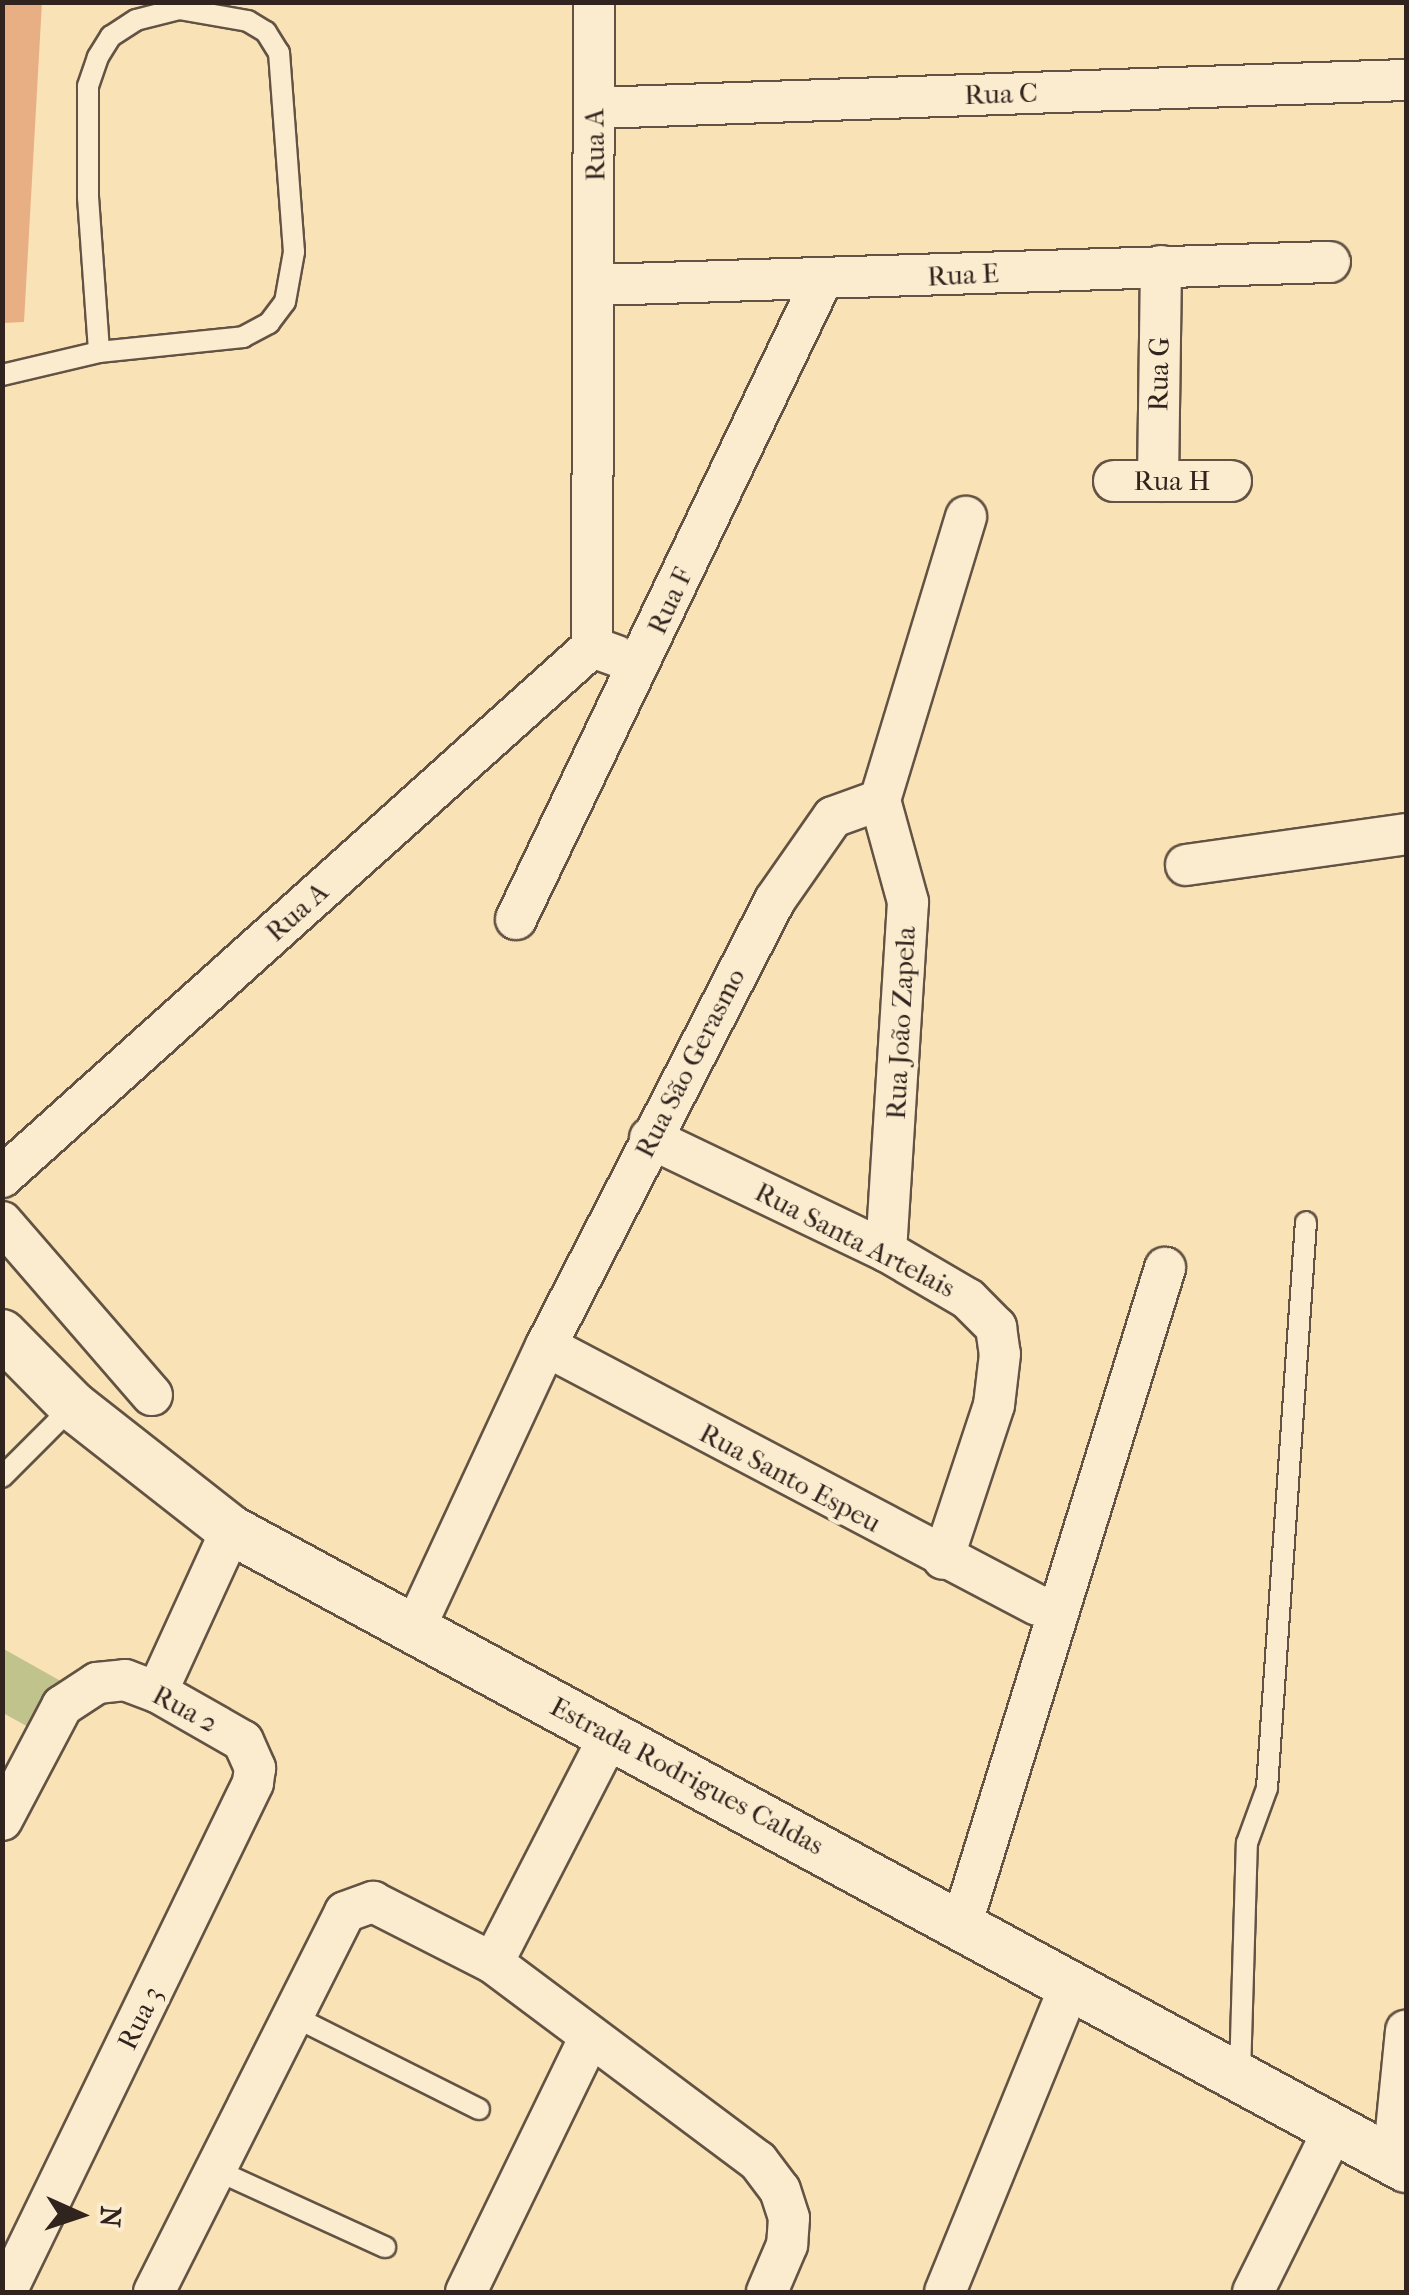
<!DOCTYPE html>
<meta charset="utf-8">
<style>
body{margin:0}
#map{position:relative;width:1409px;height:2295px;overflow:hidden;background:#f9e2b5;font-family:"IM FELL French Canon",serif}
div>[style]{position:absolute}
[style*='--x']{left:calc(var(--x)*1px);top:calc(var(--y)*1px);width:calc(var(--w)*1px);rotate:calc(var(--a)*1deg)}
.green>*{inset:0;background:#c0c38c}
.building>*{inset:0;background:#e9af84}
.roads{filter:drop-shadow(2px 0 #635344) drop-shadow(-2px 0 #635344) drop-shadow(0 2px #635344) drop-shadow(0 -2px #635344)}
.service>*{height:20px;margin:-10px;padding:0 10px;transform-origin:10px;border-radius:10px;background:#fbeccf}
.minor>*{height:40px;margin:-20px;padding:0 20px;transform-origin:20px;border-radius:20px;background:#fbeccf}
.tertiary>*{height:48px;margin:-24px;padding:0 24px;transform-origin:24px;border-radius:24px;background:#fbeccf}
span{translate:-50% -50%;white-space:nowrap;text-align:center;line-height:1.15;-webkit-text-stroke:9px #fbeccf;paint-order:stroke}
.street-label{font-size:28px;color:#31231e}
.frame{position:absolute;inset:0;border:5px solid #31231e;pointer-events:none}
.north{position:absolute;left:30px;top:2165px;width:100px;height:100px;-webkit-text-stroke:8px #fbeccf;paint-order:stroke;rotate:93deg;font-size:28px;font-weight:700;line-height:40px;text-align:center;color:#31231e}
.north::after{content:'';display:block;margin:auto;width:35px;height:45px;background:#31231e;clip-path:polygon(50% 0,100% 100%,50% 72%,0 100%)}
</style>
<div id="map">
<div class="green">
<i style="clip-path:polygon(2px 1648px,66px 1684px,41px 1734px,3px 1713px)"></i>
</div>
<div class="building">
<i style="clip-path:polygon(2px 2px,42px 2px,24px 322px,2px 323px)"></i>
</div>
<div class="roads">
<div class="service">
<i style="--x:2;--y:375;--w:100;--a:-13.3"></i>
<i style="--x:99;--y:352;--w:145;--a:-5.9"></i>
<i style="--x:243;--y:337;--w:30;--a:-28"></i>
<i style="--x:269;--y:323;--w:26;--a:-53"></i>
<i style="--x:285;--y:302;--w:51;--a:-79.8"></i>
<i style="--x:294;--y:252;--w:200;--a:-94.3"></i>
<i style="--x:279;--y:53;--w:25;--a:-122"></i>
<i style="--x:266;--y:32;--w:21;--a:-149"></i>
<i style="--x:248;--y:21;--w:70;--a:-170.1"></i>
<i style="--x:179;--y:9;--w:44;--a:165.7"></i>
<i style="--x:136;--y:20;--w:30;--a:147"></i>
<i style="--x:111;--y:36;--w:25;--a:122"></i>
<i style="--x:98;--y:57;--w:31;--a:109"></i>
<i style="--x:88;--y:86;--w:111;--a:90"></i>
<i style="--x:88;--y:197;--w:155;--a:85.9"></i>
<i style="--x:2;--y:1477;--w:100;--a:-45"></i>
<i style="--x:293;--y:2016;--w:208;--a:26.6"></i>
<i style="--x:1240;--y:2074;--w:231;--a:-88.3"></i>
<i style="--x:1247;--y:1843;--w:59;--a:-70"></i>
<i style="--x:1267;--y:1788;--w:567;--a:-86.06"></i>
<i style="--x:216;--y:2170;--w:186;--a:24.5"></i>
</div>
<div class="minor">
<i style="--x:594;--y:2;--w:645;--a:90.18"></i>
<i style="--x:592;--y:647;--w:27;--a:20"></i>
<i style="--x:595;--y:108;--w:811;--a:-1.98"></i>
<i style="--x:597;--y:285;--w:733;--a:-1.8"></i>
<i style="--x:1114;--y:481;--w:117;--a:0"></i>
<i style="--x:1158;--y:481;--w:215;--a:-89.2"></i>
<i style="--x:880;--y:800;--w:106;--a:74.6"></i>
<i style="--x:908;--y:902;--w:350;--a:93.6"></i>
<i style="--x:880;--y:800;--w:296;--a:-73.1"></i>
<i style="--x:1186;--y:865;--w:222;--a:-8"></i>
<i style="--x:516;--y:919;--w:706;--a:-64.41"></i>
<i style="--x:650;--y:1138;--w:262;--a:25.6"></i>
<i style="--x:886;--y:1251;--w:95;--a:30.3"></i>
<i style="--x:968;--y:1299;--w:40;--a:45"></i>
<i style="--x:996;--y:1327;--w:27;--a:82"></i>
<i style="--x:1000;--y:1354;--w:51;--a:96.7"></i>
<i style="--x:994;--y:1405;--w:162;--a:108.3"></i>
<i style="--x:2;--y:1177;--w:793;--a:-41.93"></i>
<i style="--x:2;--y:1222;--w:229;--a:49.1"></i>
<i style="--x:546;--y:1346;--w:555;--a:27.81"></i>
<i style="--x:414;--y:1630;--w:313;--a:-65.1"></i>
<i style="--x:546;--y:1346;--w:501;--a:-62.82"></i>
<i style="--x:775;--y:900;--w:101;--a:-55.1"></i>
<i style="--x:833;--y:817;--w:50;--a:-19.9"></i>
<i style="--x:157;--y:1692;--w:178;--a:-65.4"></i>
<i style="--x:610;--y:1735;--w:256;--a:117.2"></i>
<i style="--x:493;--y:1963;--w:331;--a:36.8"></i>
<i style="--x:758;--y:2161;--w:36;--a:53"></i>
<i style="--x:780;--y:2190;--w:29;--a:72"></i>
<i style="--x:789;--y:2218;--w:27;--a:94"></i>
<i style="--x:787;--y:2245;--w:51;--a:113.1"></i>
<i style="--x:2;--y:1820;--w:129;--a:-62.2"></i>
<i style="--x:62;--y:1706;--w:42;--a:-33.3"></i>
<i style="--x:97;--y:1683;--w:28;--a:-6"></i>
<i style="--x:125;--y:1680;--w:34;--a:21"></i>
<i style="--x:157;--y:1692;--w:99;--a:29.7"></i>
<i style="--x:243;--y:1741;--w:30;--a:66"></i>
<i style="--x:255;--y:1768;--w:15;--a:98"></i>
<i style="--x:253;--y:1783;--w:566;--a:115.89"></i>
<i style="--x:962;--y:1923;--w:686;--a:-72.78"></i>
<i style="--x:1393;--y:2161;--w:131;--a:-84.3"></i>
<i style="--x:154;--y:2292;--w:425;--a:-63.3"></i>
<i style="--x:345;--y:1912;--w:30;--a:-20"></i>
<i style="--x:373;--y:1902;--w:135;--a:26.9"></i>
<i style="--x:466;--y:2292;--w:284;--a:-64.1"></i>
<i style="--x:945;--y:2292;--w:331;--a:-67.8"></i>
<i style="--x:1253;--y:2292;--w:180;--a:-63.6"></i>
</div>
<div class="tertiary">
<i style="--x:2;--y:1334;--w:101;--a:45.4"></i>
<i style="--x:73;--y:1406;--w:201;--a:38.1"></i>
<i style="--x:231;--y:1530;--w:1337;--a:28.5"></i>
</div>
</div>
<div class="street-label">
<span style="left:1001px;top:94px;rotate:-2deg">Rua C</span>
<span style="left:595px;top:145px;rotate:-91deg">Rua A</span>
<span style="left:963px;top:275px;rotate:-3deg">Rua E</span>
<span style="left:1159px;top:374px;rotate:-89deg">Rua G</span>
<span style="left:1172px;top:481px">Rua H</span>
<span style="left:670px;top:601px;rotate:-65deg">Rua F</span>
<span style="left:297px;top:912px;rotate:-42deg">Rua A</span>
<span style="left:901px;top:1023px;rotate:-87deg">Rua João Zapela</span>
<span style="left:690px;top:1063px;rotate:-63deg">Rua São Gerasmo</span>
<span style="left:855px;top:1240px;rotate:27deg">Rua Santa Artelais</span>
<span style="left:790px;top:1478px;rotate:28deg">Rua Santo Espeu</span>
<span style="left:185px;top:1709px;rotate:28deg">Rua 2</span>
<span style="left:687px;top:1776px;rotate:28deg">Estrada Rodrigues Caldas</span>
<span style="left:140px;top:2018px;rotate:-64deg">Rua 3</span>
</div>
<div class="frame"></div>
<div class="north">N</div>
</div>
